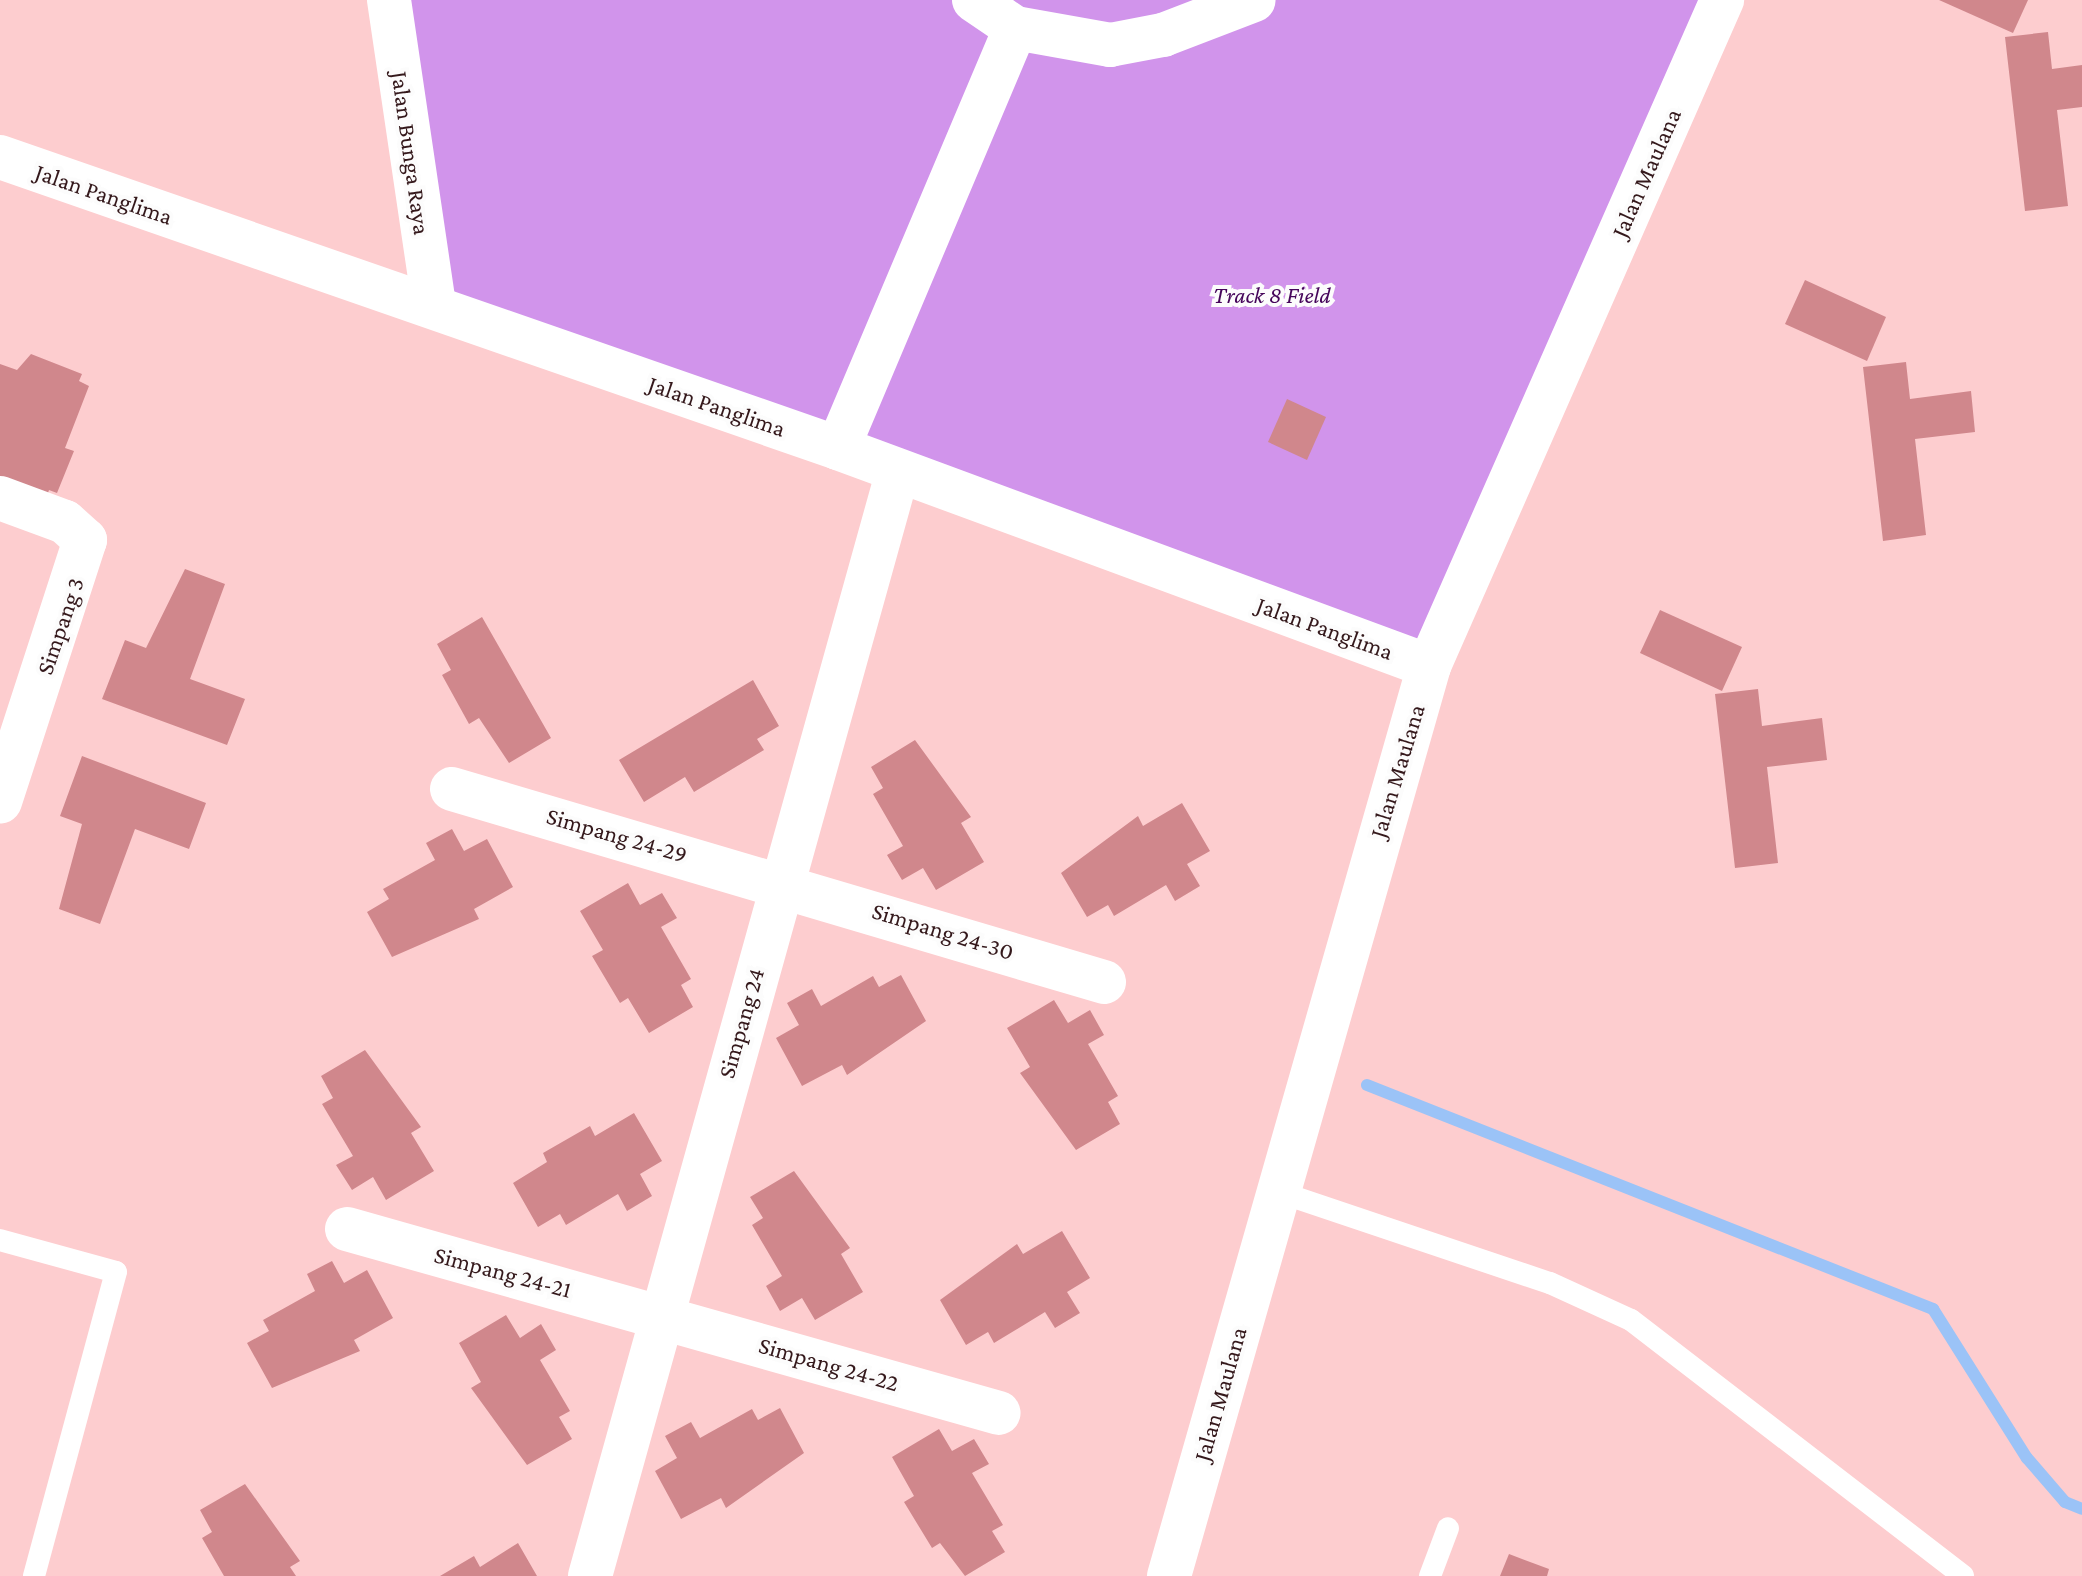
<!DOCTYPE html>
<style>
body{margin:0}
#map{position:relative;width:2082px;height:1576px;overflow:hidden;background:#fdcdcf;font-family:"Crimson Pro",serif}
div>[style]{position:absolute}
[style*='--x']{left:calc(var(--x)*1px);top:calc(var(--y)*1px);width:calc(var(--w)*1px);rotate:calc(var(--a)*1deg)}
.green>*{inset:0;background:#d194eb}
.stream>*{height:12px;margin:-6px;padding:0 6px;transform-origin:6px;border-radius:6px;background:#9bc3f7}
.building>*{inset:0;background:#d0878c}
.lane>*{height:22px;margin:-11px;padding:0 11px;transform-origin:11px;border-radius:11px;background:#fff}
.street>*{height:44px;margin:-22px;padding:0 22px;transform-origin:22px;border-radius:22px;background:#fff}
.secondary>*{height:44px;margin:-22px;padding:0 22px;transform-origin:22px;border-radius:22px;background:#fff}
span{translate:-50% -50%;white-space:nowrap;text-align:center;line-height:1.15;-webkit-text-stroke:8px #fcfcfc;paint-order:stroke}
.street-label{font-size:24px;color:#34181b}
.park-label{font-size:24px;color:#45055a;font-style:italic}
</style>
<div id="map">
<div class="green">
<i style="clip-path:polygon(390px 0,1724px 0,1429px 666px,434px 306px)"></i>
</div>
<div class="stream">
<i style="--x:1367;--y:1085;--w:609;--a:21.59"></i>
<i style="--x:1933;--y:1309;--w:176;--a:57.8"></i>
<i style="--x:2027;--y:1458;--w:58;--a:49.2"></i>
<i style="--x:2065;--y:1502;--w:18;--a:22"></i>
</div>
<div class="building">
<i style="clip-path:polygon(1939px 0,2028px 0,2013px 33px)"></i>
<i style="clip-path:polygon(2048px 32px,2052px 69px,2082px 65px,2082px 107px,2057px 110px,2068px 206px,2025px 211px,2005px 37px)"></i>
<i style="clip-path:polygon(1805px 280px,1886px 317px,1867px 361px,1785px 324px)"></i>
<i style="clip-path:polygon(31px 354px,82px 374px,79px 381px,89px 386px,65px 448px,74px 451px,57px 493px,49px 490px,46px 499px,0 481px,0 364px,17px 370px)"></i>
<i style="clip-path:polygon(1906px 362px,1910px 399px,1971px 391px,1975px 432px,1915px 439px,1926px 535px,1883px 541px,1863px 367px)"></i>
<i style="clip-path:polygon(1287px 399px,1326px 417px,1307px 460px,1268px 442px)"></i>
<i style="clip-path:polygon(185px 569px,225px 584px,190px 679px,245px 699px,227px 745px,102px 699px,125px 640px,146px 648px)"></i>
<i style="clip-path:polygon(1660px 610px,1742px 647px,1722px 691px,1640px 653px)"></i>
<i style="clip-path:polygon(482px 617px,551px 738px,509px 763px,479px 718px,469px 724px,442px 675px,451px 670px,437px 644px)"></i>
<i style="clip-path:polygon(753px 680px,779px 726px,757px 739px,764px 750px,694px 792px,685px 777px,644px 802px,619px 760px)"></i>
<i style="clip-path:polygon(1758px 689px,1762px 726px,1822px 718px,1827px 760px,1767px 767px,1778px 863px,1735px 868px,1715px 694px)"></i>
<i style="clip-path:polygon(915px 740px,971px 817px,961px 823px,984px 862px,936px 890px,923px 868px,902px 880px,887px 855px,903px 846px,873px 794px,883px 788px,871px 767px)"></i>
<i style="clip-path:polygon(82px 756px,206px 803px,189px 849px,135px 829px,100px 924px,59px 909px,82px 824px,60px 816px)"></i>
<i style="clip-path:polygon(1182px 803px,1210px 851px,1187px 864px,1200px 886px,1175px 901px,1166px 885px,1114px 916px,1108px 905px,1087px 917px,1061px 873px,1138px 816px,1143px 826px)"></i>
<i style="clip-path:polygon(452px 829px,464px 851px,487px 839px,513px 887px,474px 909px,479px 919px,392px 957px,367px 912px,389px 899px,383px 889px,435px 860px,426px 843px)"></i>
<i style="clip-path:polygon(628px 883px,640px 905px,662px 893px,677px 918px,661px 927px,691px 979px,681px 985px,693px 1007px,649px 1033px,628px 998px,620px 1003px,592px 956px,603px 950px,580px 911px)"></i>
<i style="clip-path:polygon(901px 975px,926px 1021px,847px 1075px,842px 1065px,802px 1086px,776px 1038px,799px 1025px,787px 1003px,812px 989px,821px 1006px,873px 976px,879px 987px)"></i>
<i style="clip-path:polygon(1054px 1000px,1068px 1023px,1090px 1010px,1104px 1035px,1088px 1044px,1118px 1096px,1108px 1102px,1120px 1124px,1076px 1150px,1020px 1073px,1030px 1067px,1007px 1028px)"></i>
<i style="clip-path:polygon(365px 1050px,421px 1127px,411px 1133px,434px 1171px,386px 1200px,373px 1177px,352px 1190px,336px 1165px,353px 1156px,322px 1104px,333px 1098px,321px 1076px)"></i>
<i style="clip-path:polygon(634px 1113px,662px 1161px,640px 1174px,652px 1196px,627px 1211px,618px 1194px,566px 1225px,560px 1214px,538px 1227px,513px 1183px,547px 1162px,543px 1153px,590px 1126px,595px 1136px)"></i>
<i style="clip-path:polygon(794px 1171px,850px 1248px,841px 1254px,863px 1292px,815px 1320px,802px 1298px,780px 1311px,766px 1286px,782px 1276px,752px 1225px,763px 1218px,750px 1197px)"></i>
<i style="clip-path:polygon(1062px 1231px,1090px 1278px,1067px 1292px,1080px 1313px,1055px 1328px,1045px 1312px,994px 1343px,988px 1332px,966px 1345px,940px 1300px,1017px 1244px,1023px 1254px)"></i>
<i style="clip-path:polygon(332px 1261px,344px 1283px,367px 1270px,393px 1318px,354px 1340px,360px 1351px,272px 1388px,247px 1343px,269px 1331px,263px 1320px,315px 1291px,307px 1274px)"></i>
<i style="clip-path:polygon(506px 1315px,520px 1338px,541px 1324px,556px 1350px,540px 1360px,570px 1411px,559px 1417px,572px 1439px,527px 1465px,471px 1388px,481px 1382px,459px 1343px)"></i>
<i style="clip-path:polygon(780px 1408px,804px 1453px,726px 1508px,721px 1498px,681px 1519px,655px 1471px,677px 1458px,665px 1436px,691px 1422px,700px 1438px,752px 1409px,758px 1420px)"></i>
<i style="clip-path:polygon(939px 1429px,952px 1451px,974px 1439px,989px 1464px,972px 1473px,1003px 1525px,992px 1531px,1005px 1552px,965px 1576px,940px 1543px,932px 1548px,904px 1502px,914px 1496px,892px 1457px)"></i>
<i style="clip-path:polygon(245px 1484px,300px 1561px,290px 1567px,296px 1576px,224px 1576px,202px 1538px,212px 1532px,200px 1510px)"></i>
<i style="clip-path:polygon(518px 1543px,537px 1576px,440px 1576px,474px 1556px,480px 1567px)"></i>
<i style="clip-path:polygon(1509px 1554px,1549px 1569px,1547px 1576px,1500px 1576px)"></i>
</div>
<div class="lane">
<i style="--x:1276;--y:1191;--w:289;--a:18.6"></i>
<i style="--x:1550;--y:1283;--w:89;--a:24.6"></i>
<i style="--x:1631;--y:1320;--w:419;--a:37.6"></i>
<i style="--x:0;--y:1240;--w:120;--a:15.4"></i>
<i style="--x:116;--y:1272;--w:315;--a:105.1"></i>
<i style="--x:1430;--y:1576;--w:51;--a:-69.4"></i>
</div>
<div class="street">
<i style="--x:974;--y:0;--w:50;--a:34.3"></i>
<i style="--x:1015;--y:28;--w:97;--a:10.1"></i>
<i style="--x:1110;--y:45;--w:54;--a:-10.7"></i>
<i style="--x:1163;--y:35;--w:97;--a:-21"></i>
<i style="--x:838;--y:448;--w:456;--a:-67.1"></i>
<i style="--x:0;--y:498;--w:69;--a:20.3"></i>
<i style="--x:65;--y:522;--w:27;--a:42"></i>
<i style="--x:85;--y:540;--w:275;--a:108"></i>
<i style="--x:452;--y:789;--w:680;--a:16.49"></i>
<i style="--x:347;--y:1229;--w:677;--a:15.76"></i>
<i style="--x:590;--y:1576;--w:1147;--a:-74.43"></i>
</div>
<div class="secondary">
<i style="--x:389;--y:0;--w:309;--a:81.6"></i>
<i style="--x:0;--y:157;--w:887;--a:19.15"></i>
<i style="--x:838;--y:448;--w:630;--a:20.25"></i>
<i style="--x:1169;--y:1576;--w:946;--a:-74.05"></i>
<i style="--x:1429;--y:666;--w:728;--a:-66.25"></i>
</div>
<div class="street-label">
<span style="left:411px;top:153px;rotate:82deg">Jalan Bunga Raya</span>
<span style="left:1646px;top:173px;rotate:-66deg">Jalan Maulana</span>
<span style="left:104px;top:194px;rotate:19deg">Jalan Panglima</span>
<span style="left:717px;top:406px;rotate:19deg">Jalan Panglima</span>
<span style="left:60px;top:626px;rotate:-71deg">Simpang 3</span>
<span style="left:1325px;top:628px;rotate:20deg">Jalan Panglima</span>
<span style="left:1397px;top:771px;rotate:-73deg">Jalan Maulana</span>
<span style="left:617px;top:835px;rotate:16deg">Simpang 24-29</span>
<span style="left:943px;top:931px;rotate:17deg">Simpang 24-30</span>
<span style="left:741px;top:1023px;rotate:-74deg">Simpang 24</span>
<span style="left:503px;top:1272px;rotate:15deg">Simpang 24-21</span>
<span style="left:829px;top:1364px;rotate:16deg">Simpang 24-22</span>
<span style="left:1220px;top:1394px;rotate:-74deg">Jalan Maulana</span>
</div>
<div class="park-label">
<span style="left:1272px;top:295px">Track 8 Field</span>
</div>
</div>
